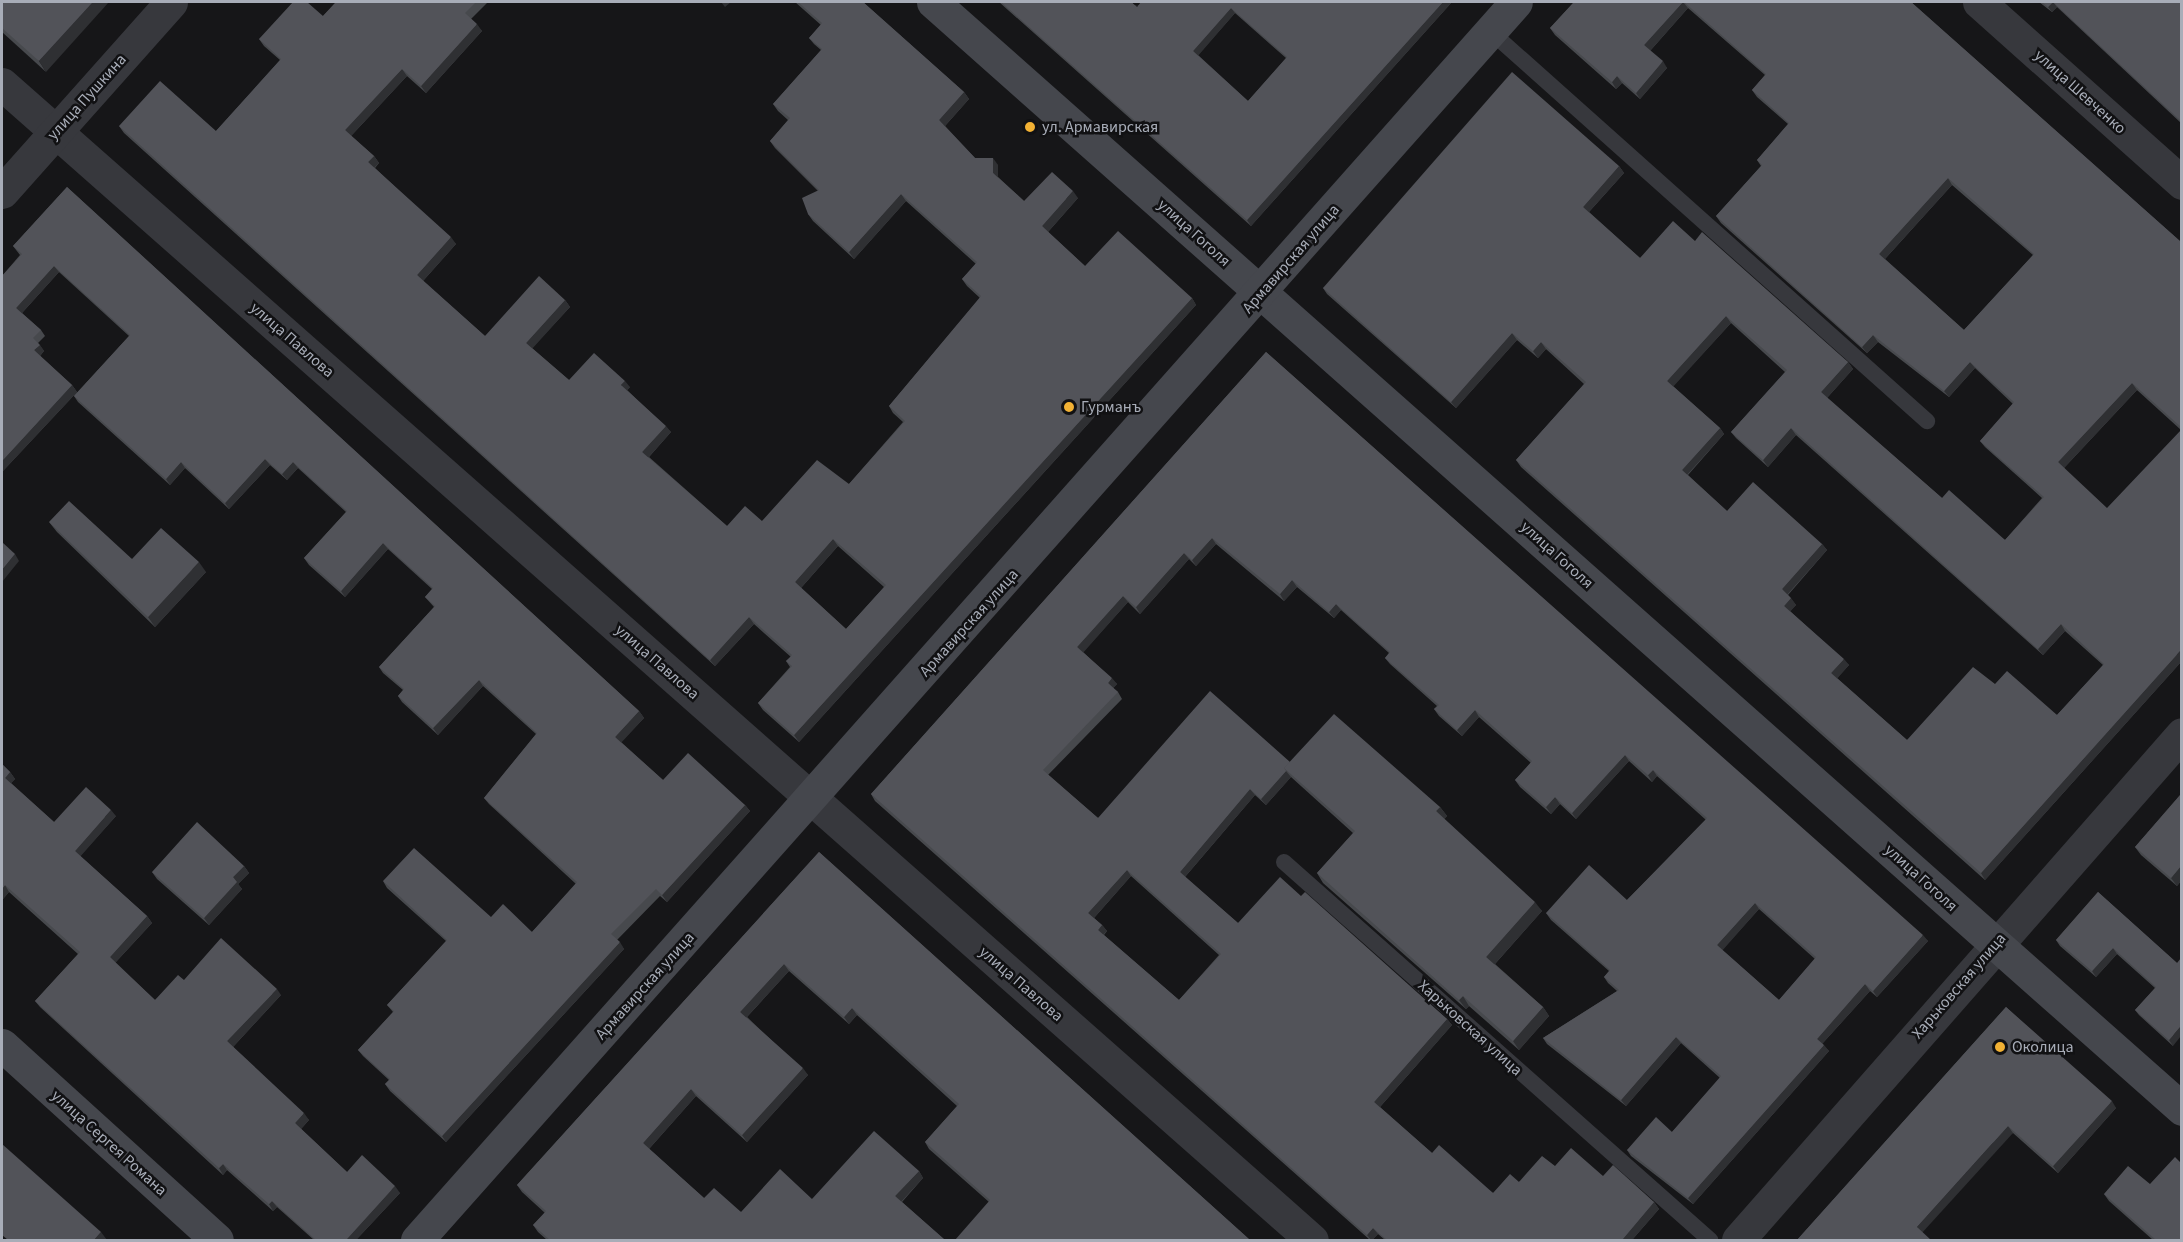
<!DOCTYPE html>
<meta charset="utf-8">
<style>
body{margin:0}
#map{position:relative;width:2183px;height:1242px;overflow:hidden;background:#161618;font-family:"Source Sans 3",sans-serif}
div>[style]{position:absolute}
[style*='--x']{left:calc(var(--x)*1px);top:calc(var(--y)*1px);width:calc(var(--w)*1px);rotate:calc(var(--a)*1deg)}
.lane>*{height:16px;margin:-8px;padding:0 8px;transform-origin:8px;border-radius:8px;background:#37383d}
.street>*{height:33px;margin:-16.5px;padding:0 16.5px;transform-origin:16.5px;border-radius:16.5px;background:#37383d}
.secondary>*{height:33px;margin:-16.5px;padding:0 16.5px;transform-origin:16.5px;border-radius:16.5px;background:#45474d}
.wall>*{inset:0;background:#47494d}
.shaded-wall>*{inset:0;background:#2f3033}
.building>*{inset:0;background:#525359}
.dots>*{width:16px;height:16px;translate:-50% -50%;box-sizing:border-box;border:3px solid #111113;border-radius:50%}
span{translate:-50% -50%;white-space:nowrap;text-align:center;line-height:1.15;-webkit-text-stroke:5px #111113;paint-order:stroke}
.street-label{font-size:16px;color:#a8adb8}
.poi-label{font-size:16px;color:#a8adb8}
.left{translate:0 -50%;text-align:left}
.frame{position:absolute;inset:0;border:3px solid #a8adb8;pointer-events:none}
</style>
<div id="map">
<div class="lane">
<i style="--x:1490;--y:31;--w:586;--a:41.75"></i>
<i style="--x:1284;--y:862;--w:570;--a:41.58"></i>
</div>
<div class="street">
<i style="--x:1979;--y:2;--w:272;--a:41.7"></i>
<i style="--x:2;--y:84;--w:1747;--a:41.43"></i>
<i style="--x:2;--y:192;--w:254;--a:-48.3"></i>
<i style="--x:1738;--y:1240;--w:673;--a:-48.73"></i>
</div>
<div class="secondary">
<i style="--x:933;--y:2;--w:1669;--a:41.55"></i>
<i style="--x:2;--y:1045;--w:290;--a:42.2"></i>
<i style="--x:417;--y:1240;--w:1655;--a:-48.4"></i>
</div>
<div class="wall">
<i style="clip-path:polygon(2px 2px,46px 72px,2px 32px)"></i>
<i style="clip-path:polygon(evenodd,336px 2px,488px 2px,471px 19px,482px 31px,426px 93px,407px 76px,351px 136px,374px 156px,379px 163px,375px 168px,456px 244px,423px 281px,485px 336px,565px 300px,570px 307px,532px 348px,569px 380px,630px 387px,627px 390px,671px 432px,649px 457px,727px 526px,762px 521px,849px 484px,903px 422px,893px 413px,889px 406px,980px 298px,967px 286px,962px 279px,976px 264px,906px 201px,854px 259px,813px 221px,808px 214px,818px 191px,775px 148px,770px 141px,788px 120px,778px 111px,773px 104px,821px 50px,814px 44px,809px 38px,821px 25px,795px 2px,863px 2px,964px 92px,969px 99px,945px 126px,975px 158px,998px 165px,998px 177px,1024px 201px,1078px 198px,1048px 232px,1085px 266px,1192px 298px,1196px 305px,799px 742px,763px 710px,758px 703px,790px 667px,786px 661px,791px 657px,754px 624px,715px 666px,124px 133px,119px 126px,216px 131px,280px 60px,264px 46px,259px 39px,323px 16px,336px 2px,838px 546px,884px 587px,846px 629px,801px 588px,838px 546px)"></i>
<i style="clip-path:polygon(evenodd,999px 2px,1131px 2px,1137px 7px,1452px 2px,1251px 226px,999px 2px,1235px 13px,1286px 58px,1248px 101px,1198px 55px,1235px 13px)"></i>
<i style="clip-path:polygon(evenodd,1574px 2px,1911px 2px,2181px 242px,2181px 430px,2137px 390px,2064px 468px,2181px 662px,1985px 880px,1521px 467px,1516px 460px,1584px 384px,1546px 349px,1538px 358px,1517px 340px,1456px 408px,1327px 294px,1323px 288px,1619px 166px,1624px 173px,1589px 212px,1640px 258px,1695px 241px,1848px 362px,1853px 369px,1827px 398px,1942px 498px,2005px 540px,2042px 498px,1985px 447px,1980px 441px,2013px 404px,1975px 368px,1949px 397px,1878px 342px,1867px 353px,1721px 223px,1716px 216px,1761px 166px,1757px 160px,1788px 124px,1757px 97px,1752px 90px,1765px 75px,1688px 8px,1650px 51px,1667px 68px,1640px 99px,1622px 83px,1616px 89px,1555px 35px,1550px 28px,1574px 2px,1952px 185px,2033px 255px,1964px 330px,1885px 259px,1952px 185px,1574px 2px,1731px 323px,1785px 372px,1731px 432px,1736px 438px,1768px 467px,1796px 435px,2043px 655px,2065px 631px,2103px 665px,2057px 715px,1995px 684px,1907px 740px,1837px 678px,1849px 665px,1790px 611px,1796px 605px,1788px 595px,1827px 550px,1822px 544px,1727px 511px,1688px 475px,1724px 434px,1720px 428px,1673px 386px,1731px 323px)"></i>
<i style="clip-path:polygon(2039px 2px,2181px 2px,2181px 123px,2057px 7px,2052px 12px)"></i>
<i style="clip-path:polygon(67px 187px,639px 711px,644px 718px,621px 742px,663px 780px,745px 805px,750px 811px,667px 902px,660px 896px,617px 940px,624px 949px,446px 1142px,390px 1091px,385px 1084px,389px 1080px,363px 1056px,358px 1050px,393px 1012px,387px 1005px,446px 941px,387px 888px,383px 881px,532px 932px,576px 884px,489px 804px,484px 798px,536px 734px,483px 686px,438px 735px,402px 702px,398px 696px,403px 690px,383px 673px,379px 667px,434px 607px,425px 597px,432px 589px,388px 549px,345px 597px,309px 565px,304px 558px,346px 512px,298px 468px,287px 480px,270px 465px,229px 509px,185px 468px,170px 485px,78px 402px,74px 396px,129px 336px,59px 272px,22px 313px,41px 330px,45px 336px,38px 343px,44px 351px,40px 356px,72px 385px,77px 392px,2px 472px,2px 276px,20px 255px,13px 246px)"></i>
<i style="clip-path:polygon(evenodd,1266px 352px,1928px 941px,1877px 997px,1870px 991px,1822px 1044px,1829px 1051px,1693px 1204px,1631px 1156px,1627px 1150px,1672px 1132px,1720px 1078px,1681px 1043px,1626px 1106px,1547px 1044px,1543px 1038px,1617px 991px,1608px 983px,1604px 977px,1609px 971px,1551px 920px,1546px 913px,1627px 900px,1706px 820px,1657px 776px,1652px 782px,1629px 761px,1576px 819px,1560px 804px,1551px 814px,1520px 787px,1515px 780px,1531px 763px,1479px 717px,1462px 736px,1439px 716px,1434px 709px,1437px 706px,1390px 664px,1385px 658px,1389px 653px,1341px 610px,1334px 618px,1297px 587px,1284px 601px,1216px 544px,1196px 566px,1189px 559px,1140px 614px,1128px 602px,1083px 652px,1117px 684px,1113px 688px,1118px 692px,1122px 699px,1048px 775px,1098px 818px,1290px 762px,1440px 807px,1447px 816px,1444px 819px,1542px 911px,1495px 964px,1543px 1007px,1549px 1016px,1519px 1050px,1469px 1006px,1466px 1009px,1323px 883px,1317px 873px,1353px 833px,1291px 777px,1266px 805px,1255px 795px,1185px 877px,1238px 923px,1301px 896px,1447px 1019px,1452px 1025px,1380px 1107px,1432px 1153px,1493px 1193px,1555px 1166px,1603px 1176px,1654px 1202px,1659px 1209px,1632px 1240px,1385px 1240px,1378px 1234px,1372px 1240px,1370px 1240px,875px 801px,871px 794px,1266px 352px,1131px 876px,1219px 955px,1179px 1000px,1104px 935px,1107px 931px,1102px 925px,1094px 918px,1131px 876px,1266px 352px,1759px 909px,1815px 959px,1779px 1000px,1722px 950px,1759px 909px)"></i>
<i style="clip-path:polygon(49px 522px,132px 559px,206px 572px,155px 627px,57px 532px)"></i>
<i style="clip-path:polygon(2px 764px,10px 772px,15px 779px,11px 783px,54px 822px,116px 816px,80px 856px,147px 916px,152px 923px,115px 963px,155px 1000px,184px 980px,281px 995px,233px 1047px,309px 1120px,301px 1129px,347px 1172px,400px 1193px,356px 1240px,314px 1240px,277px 1207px,273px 1211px,227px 1170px,223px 1175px,40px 1007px,35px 1001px,78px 954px,9px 892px,3px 899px,2px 897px)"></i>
<i style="clip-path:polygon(2181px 794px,2181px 881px,2177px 886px,2141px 855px,2135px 847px)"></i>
<i style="clip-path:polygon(819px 852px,1250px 1240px,989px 1202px,929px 1149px,925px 1142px,957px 1106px,857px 1015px,849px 1024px,789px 971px,747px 1017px,808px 1075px,747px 1142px,696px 1096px,649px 1149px,704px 1198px,741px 1212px,812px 1199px,919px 1171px,923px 1178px,902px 1202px,945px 1240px,547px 1240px,538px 1232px,533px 1225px,545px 1213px,522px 1192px,517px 1185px)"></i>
<i style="clip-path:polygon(244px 866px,249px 873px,238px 884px,242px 889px,209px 925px,157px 879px,152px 872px)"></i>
<i style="clip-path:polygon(2098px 892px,2177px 963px,2173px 1046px,2139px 1015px,2135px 1010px,2155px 988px,2117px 954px,2096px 977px,2060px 946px,2056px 940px)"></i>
<i style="clip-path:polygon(2006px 1007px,2116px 1108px,2058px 1173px,2013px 1133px,1797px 1240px)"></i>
<i style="clip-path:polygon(2150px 1184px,2181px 1240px,2153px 1240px,2109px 1201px,2104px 1194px)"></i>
</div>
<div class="shaded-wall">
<i style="clip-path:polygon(93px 2px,109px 2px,46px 72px,39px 61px)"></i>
<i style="clip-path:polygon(721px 2px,731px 2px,725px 7px)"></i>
<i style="clip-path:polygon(1443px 2px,1452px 2px,1251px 226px,1247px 220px)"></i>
<i style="clip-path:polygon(1683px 2px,1688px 8px,1649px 52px,1644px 45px)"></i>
<i style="clip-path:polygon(2053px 2px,2057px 7px,2052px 12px,2048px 7px)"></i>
<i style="clip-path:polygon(1231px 8px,1235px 13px,1197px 57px,1193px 51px)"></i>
<i style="clip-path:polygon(477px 24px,482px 31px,426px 93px,421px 86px)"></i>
<i style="clip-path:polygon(1663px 61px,1667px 68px,1640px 99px,1636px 93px)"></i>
<i style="clip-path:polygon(402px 69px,407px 76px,350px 137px,345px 130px)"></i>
<i style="clip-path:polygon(1617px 76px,1622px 83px,1616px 89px,1612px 82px)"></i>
<i style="clip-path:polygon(964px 92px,969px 99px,944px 127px,939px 120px)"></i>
<i style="clip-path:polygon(374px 156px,379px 163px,373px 169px,368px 162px)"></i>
<i style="clip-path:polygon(993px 158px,998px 165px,998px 180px,993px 173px)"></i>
<i style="clip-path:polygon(1619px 166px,1624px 173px,1587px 214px,1583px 207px)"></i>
<i style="clip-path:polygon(1948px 178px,1952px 185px,1883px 261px,1879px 254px)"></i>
<i style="clip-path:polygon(1073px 191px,1078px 198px,1047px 233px,1042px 226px)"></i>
<i style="clip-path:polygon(901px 194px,906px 201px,854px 259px,849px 252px)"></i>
<i style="clip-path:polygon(451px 237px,456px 244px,422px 282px,417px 275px)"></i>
<i style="clip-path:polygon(54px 266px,59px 272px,21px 314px,16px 308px)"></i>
<i style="clip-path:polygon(1192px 298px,1196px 305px,799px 742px,794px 735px)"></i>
<i style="clip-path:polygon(565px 300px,570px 307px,531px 350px,526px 343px)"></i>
<i style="clip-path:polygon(1726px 316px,1731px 323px,1672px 388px,1667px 381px)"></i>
<i style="clip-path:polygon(1512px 333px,1517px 340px,1456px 408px,1451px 402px)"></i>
<i style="clip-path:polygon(1873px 335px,1878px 342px,1867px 353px,1862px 347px)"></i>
<i style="clip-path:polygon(1541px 342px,1546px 349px,1538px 358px,1533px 351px)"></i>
<i style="clip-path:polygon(40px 345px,44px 351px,39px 357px,34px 350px)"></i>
<i style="clip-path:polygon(1848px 362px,1853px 369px,1826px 399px,1821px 392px)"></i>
<i style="clip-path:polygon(1970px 362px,1975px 368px,1949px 397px,1944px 391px)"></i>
<i style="clip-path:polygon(625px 381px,630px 387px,626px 392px,621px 385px)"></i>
<i style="clip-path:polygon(2132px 383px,2137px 390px,2063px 469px,2058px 462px)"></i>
<i style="clip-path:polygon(72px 385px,77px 392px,2px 472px,2px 461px)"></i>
<i style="clip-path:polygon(666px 426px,671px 432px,647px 459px,642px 452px)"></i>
<i style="clip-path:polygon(1720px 428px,1724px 434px,1686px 476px,1682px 470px)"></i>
<i style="clip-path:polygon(1791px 428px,1796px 435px,1768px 467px,1763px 460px)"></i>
<i style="clip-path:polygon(265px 459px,270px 465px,229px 509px,225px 503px)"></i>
<i style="clip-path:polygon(181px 462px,185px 468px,170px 485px,166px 479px)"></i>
<i style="clip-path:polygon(293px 462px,298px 468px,287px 480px,282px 474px)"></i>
<i style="clip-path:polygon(1212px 538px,1216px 544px,1196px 566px,1192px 560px)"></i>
<i style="clip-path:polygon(833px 539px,838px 546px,800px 589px,795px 582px)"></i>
<i style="clip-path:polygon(383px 543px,388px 549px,345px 597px,341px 591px)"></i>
<i style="clip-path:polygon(1822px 544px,1827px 550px,1786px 596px,1782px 589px)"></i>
<i style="clip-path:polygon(1184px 553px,1189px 559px,1140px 614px,1136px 607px)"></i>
<i style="clip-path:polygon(15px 554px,19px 561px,2px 582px,2px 570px)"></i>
<i style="clip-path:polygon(199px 562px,206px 572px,155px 627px,148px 617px)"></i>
<i style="clip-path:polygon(1292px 580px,1297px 587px,1284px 601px,1280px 594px)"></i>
<i style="clip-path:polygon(1123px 596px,1128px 602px,1082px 654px,1077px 647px)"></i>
<i style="clip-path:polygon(1791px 598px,1796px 605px,1789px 613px,1784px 606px)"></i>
<i style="clip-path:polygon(1336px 604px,1341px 610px,1334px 618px,1329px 612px)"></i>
<i style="clip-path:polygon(749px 617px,754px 624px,715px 666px,710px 660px)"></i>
<i style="clip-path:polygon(2061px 624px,2065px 631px,2043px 655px,2038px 649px)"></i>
<i style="clip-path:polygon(2181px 650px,2181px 662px,1985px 880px,1981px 873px)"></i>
<i style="clip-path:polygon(1844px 659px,1849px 665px,1836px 680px,1831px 673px)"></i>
<i style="clip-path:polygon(1112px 678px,1117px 684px,1112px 689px,1108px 683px)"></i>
<i style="clip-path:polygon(479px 680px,483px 686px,438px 735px,433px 728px)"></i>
<i style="clip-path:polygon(1475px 710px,1479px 717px,1462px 736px,1457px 730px)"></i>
<i style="clip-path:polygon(639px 711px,644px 718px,620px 744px,615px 737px)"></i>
<i style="clip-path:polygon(1625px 755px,1629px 761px,1576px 819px,1572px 813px)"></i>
<i style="clip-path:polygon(1653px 770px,1657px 776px,1652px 782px,1648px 775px)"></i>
<i style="clip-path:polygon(1286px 771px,1291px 777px,1266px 805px,1261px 799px)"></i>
<i style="clip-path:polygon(10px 772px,15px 779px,10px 784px,5px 778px)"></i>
<i style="clip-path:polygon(1250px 789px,1255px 795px,1184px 878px,1180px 872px)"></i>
<i style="clip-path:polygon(1555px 797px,1560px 804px,1551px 814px,1546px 807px)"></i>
<i style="clip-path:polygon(745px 805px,750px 811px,667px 902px,662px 895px)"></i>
<i style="clip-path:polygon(1440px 807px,1447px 816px,1443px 821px,1436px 811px)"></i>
<i style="clip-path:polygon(111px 810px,116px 816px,79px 858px,75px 851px)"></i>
<i style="clip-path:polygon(244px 866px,249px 873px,238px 884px,242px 889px,209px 925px,204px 918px,233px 877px)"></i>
<i style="clip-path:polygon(2181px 866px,2181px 881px,2177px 886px,2171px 878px)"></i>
<i style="clip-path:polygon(1127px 870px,1131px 876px,1093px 919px,1088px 913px)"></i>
<i style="clip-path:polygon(5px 885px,9px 892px,3px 899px,2px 896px,2px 889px)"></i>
<i style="clip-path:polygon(1535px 902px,1542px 911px,1493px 966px,1486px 957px)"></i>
<i style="clip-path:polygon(1755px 903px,1759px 909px,1721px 952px,1717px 945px)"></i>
<i style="clip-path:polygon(147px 916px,152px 923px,114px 964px,110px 957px)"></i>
<i style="clip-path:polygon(1102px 925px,1107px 931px,1102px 936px,1098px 930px)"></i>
<i style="clip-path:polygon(1923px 935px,1928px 941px,1877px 997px,1873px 991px)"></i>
<i style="clip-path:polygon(620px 942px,624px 949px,446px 1142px,442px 1136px)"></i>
<i style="clip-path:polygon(2113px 948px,2117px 954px,2096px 977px,2092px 971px)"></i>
<i style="clip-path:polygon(784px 964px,789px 971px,745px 1019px,740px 1012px)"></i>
<i style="clip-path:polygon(1865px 984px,1870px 991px,1821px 1045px,1817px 1039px)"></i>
<i style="clip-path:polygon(277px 989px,281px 995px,232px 1048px,227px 1041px)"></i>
<i style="clip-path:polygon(1463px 996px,1469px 1006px,1466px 1009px,1459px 1000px)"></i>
<i style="clip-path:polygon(1543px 1007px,1549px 1016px,1519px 1050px,1513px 1041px)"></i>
<i style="clip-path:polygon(852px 1008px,857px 1015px,849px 1024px,844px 1017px)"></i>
<i style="clip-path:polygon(1447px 1019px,1452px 1025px,1379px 1108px,1374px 1102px)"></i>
<i style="clip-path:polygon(2181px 1026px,2181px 1036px,2173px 1046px,2169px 1040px)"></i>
<i style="clip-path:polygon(1676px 1037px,1681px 1043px,1626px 1106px,1621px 1100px)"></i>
<i style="clip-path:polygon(1824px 1045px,1829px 1051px,1693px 1204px,1688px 1198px)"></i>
<i style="clip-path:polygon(803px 1068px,808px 1075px,747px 1142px,742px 1135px)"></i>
<i style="clip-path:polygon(691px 1089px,696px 1096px,648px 1150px,643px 1143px)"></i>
<i style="clip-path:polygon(2112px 1101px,2116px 1108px,2058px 1173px,2053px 1166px)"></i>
<i style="clip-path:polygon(304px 1113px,309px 1120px,300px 1130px,295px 1123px)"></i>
<i style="clip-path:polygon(2008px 1126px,2013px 1133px,1921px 1234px,1917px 1227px)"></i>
<i style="clip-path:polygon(223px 1164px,227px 1170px,223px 1175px,219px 1168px)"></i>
<i style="clip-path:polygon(919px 1171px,923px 1178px,900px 1203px,895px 1196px)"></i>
<i style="clip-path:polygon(395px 1186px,400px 1193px,356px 1240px,346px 1240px)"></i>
<i style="clip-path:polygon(272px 1201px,277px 1207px,273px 1211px,269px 1204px)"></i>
<i style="clip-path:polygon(1654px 1202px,1659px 1209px,1632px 1240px,1622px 1240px)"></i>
<i style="clip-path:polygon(1373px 1228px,1378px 1234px,1372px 1240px,1371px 1240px,1367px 1235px)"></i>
<i style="clip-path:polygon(101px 1232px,107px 1240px,94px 1240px)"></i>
</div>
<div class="building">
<i style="clip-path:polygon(2px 2px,93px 2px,39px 61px,2px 28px)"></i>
<i style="clip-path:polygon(evenodd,293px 2px,307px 2px,323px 16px,336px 2px,476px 2px,465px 13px,477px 24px,421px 86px,402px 69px,345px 130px,374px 156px,368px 162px,451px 237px,417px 275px,485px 336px,539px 276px,565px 300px,526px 343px,569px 380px,594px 353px,625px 381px,621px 385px,666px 426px,642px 452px,727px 526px,745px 506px,762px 521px,817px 460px,849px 484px,905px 421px,889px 406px,981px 296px,962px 279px,977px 262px,901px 194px,849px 252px,808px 214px,802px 198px,819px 190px,770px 141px,790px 118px,773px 104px,822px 49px,809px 38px,822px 23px,798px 2px,863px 2px,964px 92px,939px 120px,975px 158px,993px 158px,993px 173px,1024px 201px,1052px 172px,1073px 191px,1042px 226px,1085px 266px,1118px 231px,1192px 298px,794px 735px,758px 703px,792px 666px,786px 661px,792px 655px,749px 617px,710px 660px,119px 126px,160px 81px,216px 131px,281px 59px,259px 39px,293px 2px,833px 539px,886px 585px,846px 629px,795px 582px,833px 539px)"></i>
<i style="clip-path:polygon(evenodd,1001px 2px,1131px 2px,1137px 7px,1141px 2px,1443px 2px,1247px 220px,1001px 2px,1231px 8px,1287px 57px,1248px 101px,1193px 51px,1231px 8px)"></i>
<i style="clip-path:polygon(1574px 2px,1683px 2px,1644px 45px,1663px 61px,1636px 93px,1617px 76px,1612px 82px,1550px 28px)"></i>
<i style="clip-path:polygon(evenodd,1684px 2px,1911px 2px,2181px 242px,2181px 427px,2132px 383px,2058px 462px,2107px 508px,2181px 430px,2181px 650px,1981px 873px,1516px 460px,1586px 382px,1541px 342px,1533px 351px,1512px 333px,1451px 402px,1323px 288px,1512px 72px,1619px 166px,1583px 207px,1640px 258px,1673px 221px,1695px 241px,1702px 232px,1848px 362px,1821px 392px,1942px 498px,1949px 490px,2005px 540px,2044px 497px,1980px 441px,2014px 402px,1970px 362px,1944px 391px,1873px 335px,1862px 347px,1716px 216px,1762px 165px,1757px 160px,1789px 123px,1752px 90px,1766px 74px,1684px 2px,1948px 178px,2034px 254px,1964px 330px,1879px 254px,1948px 178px,1684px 2px,1726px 316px,1787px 370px,1731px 432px,1763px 460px,1791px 428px,2038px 649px,2061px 624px,2104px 664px,2057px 715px,2007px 671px,1995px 684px,1973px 667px,1907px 740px,1831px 673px,1844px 659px,1784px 606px,1791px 598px,1782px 589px,1822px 544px,1753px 482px,1727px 511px,1682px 470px,1720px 428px,1667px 381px,1726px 316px)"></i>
<i style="clip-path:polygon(2042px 2px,2053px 2px,2048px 7px)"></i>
<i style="clip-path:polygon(2053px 2px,2181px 2px,2181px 121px)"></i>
<i style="clip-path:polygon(67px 187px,639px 711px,615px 737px,663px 780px,688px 753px,745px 805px,662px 895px,656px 889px,611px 934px,620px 942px,442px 1136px,385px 1084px,390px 1079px,358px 1050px,394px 1011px,387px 1005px,447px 940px,383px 881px,414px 848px,491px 917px,503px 904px,532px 932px,577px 882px,484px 798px,537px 733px,479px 680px,433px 728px,398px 696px,404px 689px,379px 667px,435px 606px,425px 597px,433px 588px,383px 543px,341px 591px,304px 558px,347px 511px,293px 462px,282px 474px,265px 459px,225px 503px,181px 462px,166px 479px,74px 396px,130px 335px,54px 266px,16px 308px,41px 330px,33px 338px,40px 345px,34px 350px,72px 385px,2px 461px,2px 276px,22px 254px,13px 246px)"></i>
<i style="clip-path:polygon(evenodd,1266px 352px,1923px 935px,1873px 991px,1865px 984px,1817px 1039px,1824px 1045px,1688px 1198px,1627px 1150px,1656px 1117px,1672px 1132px,1721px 1076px,1676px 1037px,1621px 1100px,1543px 1038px,1619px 990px,1604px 977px,1610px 970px,1546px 913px,1589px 865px,1627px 900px,1707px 818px,1653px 770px,1648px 775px,1625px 755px,1572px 813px,1555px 797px,1546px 807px,1515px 780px,1532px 761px,1475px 710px,1457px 730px,1434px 709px,1439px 705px,1385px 658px,1390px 652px,1336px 604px,1329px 612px,1292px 580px,1280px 594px,1212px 538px,1192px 560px,1184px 553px,1136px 607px,1123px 596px,1077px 647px,1112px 678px,1108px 683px,1118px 692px,1043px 770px,1098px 818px,1210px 691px,1290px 762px,1284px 768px,1286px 771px,1261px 799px,1250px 789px,1180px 872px,1238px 923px,1280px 877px,1301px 896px,1305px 892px,1447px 1019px,1374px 1102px,1432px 1153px,1439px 1145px,1493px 1193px,1510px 1174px,1519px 1182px,1542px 1156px,1555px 1166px,1571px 1148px,1603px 1176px,1613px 1165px,1654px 1202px,1622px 1240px,1387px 1240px,1373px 1228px,1367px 1235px,871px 794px,1266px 352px,1127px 870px,1221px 954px,1179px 1000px,1098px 930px,1102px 925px,1088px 913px,1127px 870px,1266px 352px,1755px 903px,1816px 957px,1779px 1000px,1717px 945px,1755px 903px)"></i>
<i style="clip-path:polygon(69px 501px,132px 559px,161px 528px,199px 562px,148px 617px,49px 522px)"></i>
<i style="clip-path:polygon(2px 542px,15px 554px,2px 570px)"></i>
<i style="clip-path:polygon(1334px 714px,1440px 807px,1436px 811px,1535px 902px,1486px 957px,1543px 1007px,1513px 1041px,1463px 996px,1459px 1000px,1317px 873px,1355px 831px,1284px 768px)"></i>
<i style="clip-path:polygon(2px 764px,10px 772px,5px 778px,54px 822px,86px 787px,111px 810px,75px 851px,147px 916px,110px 957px,155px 1000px,178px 975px,184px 980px,221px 938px,277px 989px,227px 1041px,304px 1113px,295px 1123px,347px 1172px,362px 1155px,395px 1186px,346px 1240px,316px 1240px,272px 1201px,269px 1204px,223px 1164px,219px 1168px,35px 1001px,80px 952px,5px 885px,2px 889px)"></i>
<i style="clip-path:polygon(2181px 794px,2181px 866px,2171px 878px,2135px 847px)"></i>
<i style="clip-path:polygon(197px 822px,244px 866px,233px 877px,237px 882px,204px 918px,152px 872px)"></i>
<i style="clip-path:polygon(819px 852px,1250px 1240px,955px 1240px,990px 1200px,925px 1142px,959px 1104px,852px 1008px,844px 1017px,784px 964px,740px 1012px,803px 1068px,742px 1135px,691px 1089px,643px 1143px,704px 1198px,714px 1188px,741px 1212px,780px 1169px,812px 1199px,874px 1131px,919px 1171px,895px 1196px,945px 1240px,550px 1240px,533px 1225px,546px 1211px,517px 1185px)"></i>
<i style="clip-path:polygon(2098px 892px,2177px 963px,2181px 958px,2181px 1026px,2169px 1040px,2135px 1010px,2156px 987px,2113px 948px,2092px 971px,2056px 940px)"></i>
<i style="clip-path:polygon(2006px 1007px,2112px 1101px,2053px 1166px,2008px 1126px,1917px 1227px,1931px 1240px,1797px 1240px)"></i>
<i style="clip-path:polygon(2px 1144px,101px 1232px,94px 1240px,8px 1240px,2px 1235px)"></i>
<i style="clip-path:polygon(2175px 1157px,2181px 1163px,2181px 1240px,2156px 1240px,2104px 1194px,2128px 1166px,2150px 1184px)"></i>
</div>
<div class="dots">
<i style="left:1030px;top:127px;background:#f2b134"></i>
<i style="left:1069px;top:407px;background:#f2b134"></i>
<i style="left:2000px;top:1047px;background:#f2b134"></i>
</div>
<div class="street-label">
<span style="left:2080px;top:92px;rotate:42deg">улица Шевченко</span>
<span style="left:87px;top:97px;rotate:-48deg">улица Пушкина</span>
<span style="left:1194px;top:233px;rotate:42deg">улица Гоголя</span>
<span style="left:1291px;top:259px;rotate:-49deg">Армавирская улица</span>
<span style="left:292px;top:340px;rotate:41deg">улица Павлова</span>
<span style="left:1557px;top:555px;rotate:42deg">улица Гоголя</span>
<span style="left:969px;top:623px;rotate:-48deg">Армавирская улица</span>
<span style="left:657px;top:662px;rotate:41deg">улица Павлова</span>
<span style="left:1921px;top:878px;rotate:42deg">улица Гоголя</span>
<span style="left:1021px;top:984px;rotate:41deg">улица Павлова</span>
<span style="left:645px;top:986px;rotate:-48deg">Армавирская улица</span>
<span style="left:1959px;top:986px;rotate:-49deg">Харьковская улица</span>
<span style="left:1470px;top:1028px;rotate:42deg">Харьковская улица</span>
<span style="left:109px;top:1143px;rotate:42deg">улица Сергея Романа</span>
</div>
<div class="poi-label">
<span class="left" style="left:1042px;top:127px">ул. Армавирская</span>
<span class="left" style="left:1081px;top:407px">Гурманъ</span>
<span class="left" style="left:2012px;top:1047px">Околица</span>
</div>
<div class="frame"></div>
</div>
